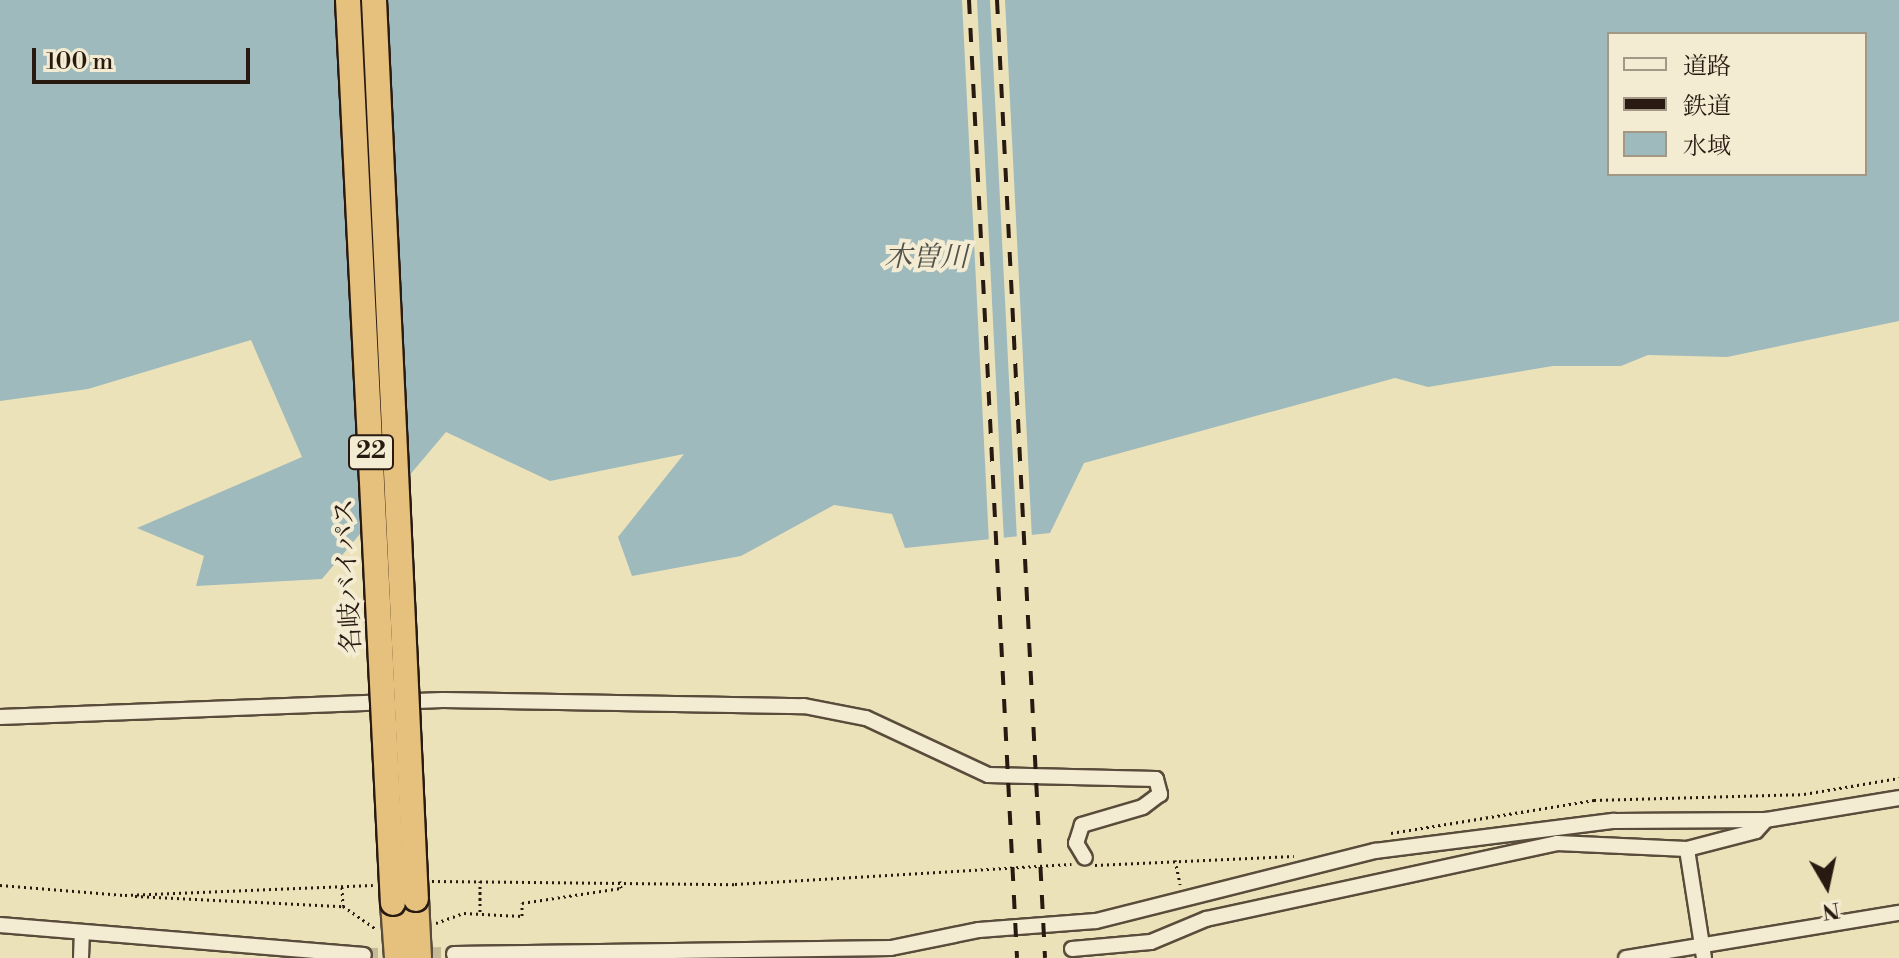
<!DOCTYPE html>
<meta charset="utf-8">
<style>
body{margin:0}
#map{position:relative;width:1899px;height:958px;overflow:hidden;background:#ece2ba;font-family:"Libre Bodoni","Noto Serif JP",serif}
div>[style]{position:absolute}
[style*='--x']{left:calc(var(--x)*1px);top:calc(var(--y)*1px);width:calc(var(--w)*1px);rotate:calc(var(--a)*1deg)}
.water>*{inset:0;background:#9fbabc}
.pier>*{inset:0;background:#ece2ba}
.street-tunnel>*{height:14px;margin-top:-7px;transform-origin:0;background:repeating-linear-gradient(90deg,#c5ba98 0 14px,transparent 0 21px)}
.path>*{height:3px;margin-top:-1.5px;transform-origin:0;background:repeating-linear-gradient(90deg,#291a11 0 2px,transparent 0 6px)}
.roads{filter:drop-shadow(2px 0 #5a4c3b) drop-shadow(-2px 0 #5a4c3b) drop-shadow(0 2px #5a4c3b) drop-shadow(0 -2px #5a4c3b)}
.street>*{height:14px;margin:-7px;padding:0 7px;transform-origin:7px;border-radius:7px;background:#f3ecd2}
.highway>*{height:24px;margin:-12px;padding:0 12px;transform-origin:12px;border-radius:12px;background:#e6c17d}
.rail>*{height:4px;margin-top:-2px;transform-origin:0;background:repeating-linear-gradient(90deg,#291a11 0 14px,transparent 0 28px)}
.bridges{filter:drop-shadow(2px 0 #291a11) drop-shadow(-2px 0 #291a11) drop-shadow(0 2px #291a11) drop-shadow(0 -2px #291a11)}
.highway-bridge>*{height:24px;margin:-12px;padding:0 12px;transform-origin:12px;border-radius:12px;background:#e6c17d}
span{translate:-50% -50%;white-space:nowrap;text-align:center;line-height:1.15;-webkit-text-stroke:8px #f3ecd2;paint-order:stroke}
.shield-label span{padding:2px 6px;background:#f3ecd2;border:2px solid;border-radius:6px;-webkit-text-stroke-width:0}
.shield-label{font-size:24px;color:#291a11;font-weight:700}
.street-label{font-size:26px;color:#291a11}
.water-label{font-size:28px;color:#52524d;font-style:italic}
.legend{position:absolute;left:1607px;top:32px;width:260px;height:144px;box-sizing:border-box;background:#f3ecd2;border:2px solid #a29885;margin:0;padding:10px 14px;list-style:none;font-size:24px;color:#291a11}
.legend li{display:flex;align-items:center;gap:16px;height:40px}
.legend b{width:40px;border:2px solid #a29885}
.north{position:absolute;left:1787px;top:846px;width:80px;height:80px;-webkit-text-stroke:6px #f3ecd2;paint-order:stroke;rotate:171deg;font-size:22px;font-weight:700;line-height:32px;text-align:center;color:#291a11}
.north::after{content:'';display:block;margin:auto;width:28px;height:36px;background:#291a11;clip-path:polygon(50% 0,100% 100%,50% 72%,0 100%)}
.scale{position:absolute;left:32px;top:48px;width:218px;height:36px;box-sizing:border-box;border:4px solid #291a11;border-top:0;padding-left:10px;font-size:24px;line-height:28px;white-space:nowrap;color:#291a11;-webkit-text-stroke:6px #f3ecd2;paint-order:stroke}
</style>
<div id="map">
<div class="water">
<i style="clip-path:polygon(evenodd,0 0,1899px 0,1899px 321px,1727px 357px,1648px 355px,1621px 366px,1553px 366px,1428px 387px,1395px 378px,1084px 463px,1050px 533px,905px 548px,892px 514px,834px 505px,741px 556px,632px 576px,618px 537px,684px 454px,550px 481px,446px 432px,322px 579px,196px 586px,204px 556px,137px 528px,302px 457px,251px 340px,88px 389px,0 401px,0 0,1609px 34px,1865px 34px,1865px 174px,1609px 174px,1609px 34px)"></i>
</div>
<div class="pier">
<i style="clip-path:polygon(962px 0,977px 0,1004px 542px,989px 543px)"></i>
<i style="clip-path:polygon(990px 0,1005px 0,1032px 539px,1017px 540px)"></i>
</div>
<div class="street-tunnel">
<i style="--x:364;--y:955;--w:90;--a:-0.6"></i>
</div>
<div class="path">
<i style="--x:1391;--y:833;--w:206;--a:-9.2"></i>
<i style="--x:1594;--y:800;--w:210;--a:-1.6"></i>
<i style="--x:1804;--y:794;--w:96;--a:-9.6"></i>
<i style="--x:1175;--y:860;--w:25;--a:78"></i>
<i style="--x:1095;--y:865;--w:199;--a:-2.6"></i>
<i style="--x:432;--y:881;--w:303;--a:0.6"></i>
<i style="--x:735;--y:884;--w:337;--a:-3.4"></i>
<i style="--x:0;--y:885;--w:124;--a:4.6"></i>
<i style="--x:342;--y:887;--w:19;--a:87"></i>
<i style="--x:125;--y:895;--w:248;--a:-2.3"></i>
<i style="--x:135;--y:896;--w:208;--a:2.8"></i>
<i style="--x:343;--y:906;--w:40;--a:34.9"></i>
<i style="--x:480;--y:912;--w:31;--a:-90"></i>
<i style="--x:436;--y:923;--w:30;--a:-20"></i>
<i style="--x:464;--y:913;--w:58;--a:3"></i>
<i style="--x:522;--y:916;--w:13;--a:-90"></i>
<i style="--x:522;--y:903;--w:100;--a:-8.6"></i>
<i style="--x:621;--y:888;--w:7;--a:-98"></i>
</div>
<div class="roads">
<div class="street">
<i style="--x:0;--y:717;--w:443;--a:-2.2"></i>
<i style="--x:443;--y:700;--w:361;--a:1"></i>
<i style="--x:804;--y:706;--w:63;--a:11"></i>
<i style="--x:866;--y:718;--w:135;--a:25"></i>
<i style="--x:988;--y:775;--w:168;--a:1.4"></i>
<i style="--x:1156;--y:779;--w:16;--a:75"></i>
<i style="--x:1160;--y:794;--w:21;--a:143"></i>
<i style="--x:1143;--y:807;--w:64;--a:163.6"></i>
<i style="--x:1082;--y:825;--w:19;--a:108"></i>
<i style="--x:1076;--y:843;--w:17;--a:59"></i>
<i style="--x:0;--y:925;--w:365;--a:4.7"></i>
<i style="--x:1072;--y:949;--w:79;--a:-5.1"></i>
<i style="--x:1151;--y:942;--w:60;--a:-22.7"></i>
<i style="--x:1206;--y:919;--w:359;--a:-12.2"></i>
<i style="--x:1557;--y:843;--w:130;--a:2.6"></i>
<i style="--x:454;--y:954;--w:437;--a:-0.8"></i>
<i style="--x:891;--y:948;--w:90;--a:-11.6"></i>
<i style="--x:979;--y:930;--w:117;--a:-4.4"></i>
<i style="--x:1096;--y:921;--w:288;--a:-14.1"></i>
<i style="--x:1375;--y:851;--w:241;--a:-7.2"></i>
<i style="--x:1614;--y:821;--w:152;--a:-0.4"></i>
<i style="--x:1766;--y:820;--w:135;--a:-9.4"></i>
<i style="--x:81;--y:958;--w:26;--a:-88"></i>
<i style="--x:1626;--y:958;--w:277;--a:-9.4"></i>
<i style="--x:1704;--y:958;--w:110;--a:-98.9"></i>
<i style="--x:1687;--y:849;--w:71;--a:-14.6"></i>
<i style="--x:1756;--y:831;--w:15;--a:-48"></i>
</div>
<div class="highway">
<i style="--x:416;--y:899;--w:59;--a:87.1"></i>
<i style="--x:393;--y:903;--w:55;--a:85.8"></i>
</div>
</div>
<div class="rail">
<i style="--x:969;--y:0;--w:959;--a:87.13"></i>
<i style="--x:997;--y:0;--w:959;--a:87.13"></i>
</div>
<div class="bridges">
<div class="highway-bridge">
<i style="--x:348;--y:0;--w:904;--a:87.15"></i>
<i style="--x:374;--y:0;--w:900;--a:87.33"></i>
</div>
</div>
<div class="shield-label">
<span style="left:371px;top:452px">22</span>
</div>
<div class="street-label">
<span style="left:349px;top:576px;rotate:-93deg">名岐バイパス</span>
</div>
<div class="water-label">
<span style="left:926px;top:258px">木曽川</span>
</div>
<ul class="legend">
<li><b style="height:10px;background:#f3ecd2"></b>道路</li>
<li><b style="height:10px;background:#291a11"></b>鉄道</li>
<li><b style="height:22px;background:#9fbabc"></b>水域</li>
</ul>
<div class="north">N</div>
<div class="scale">100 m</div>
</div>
